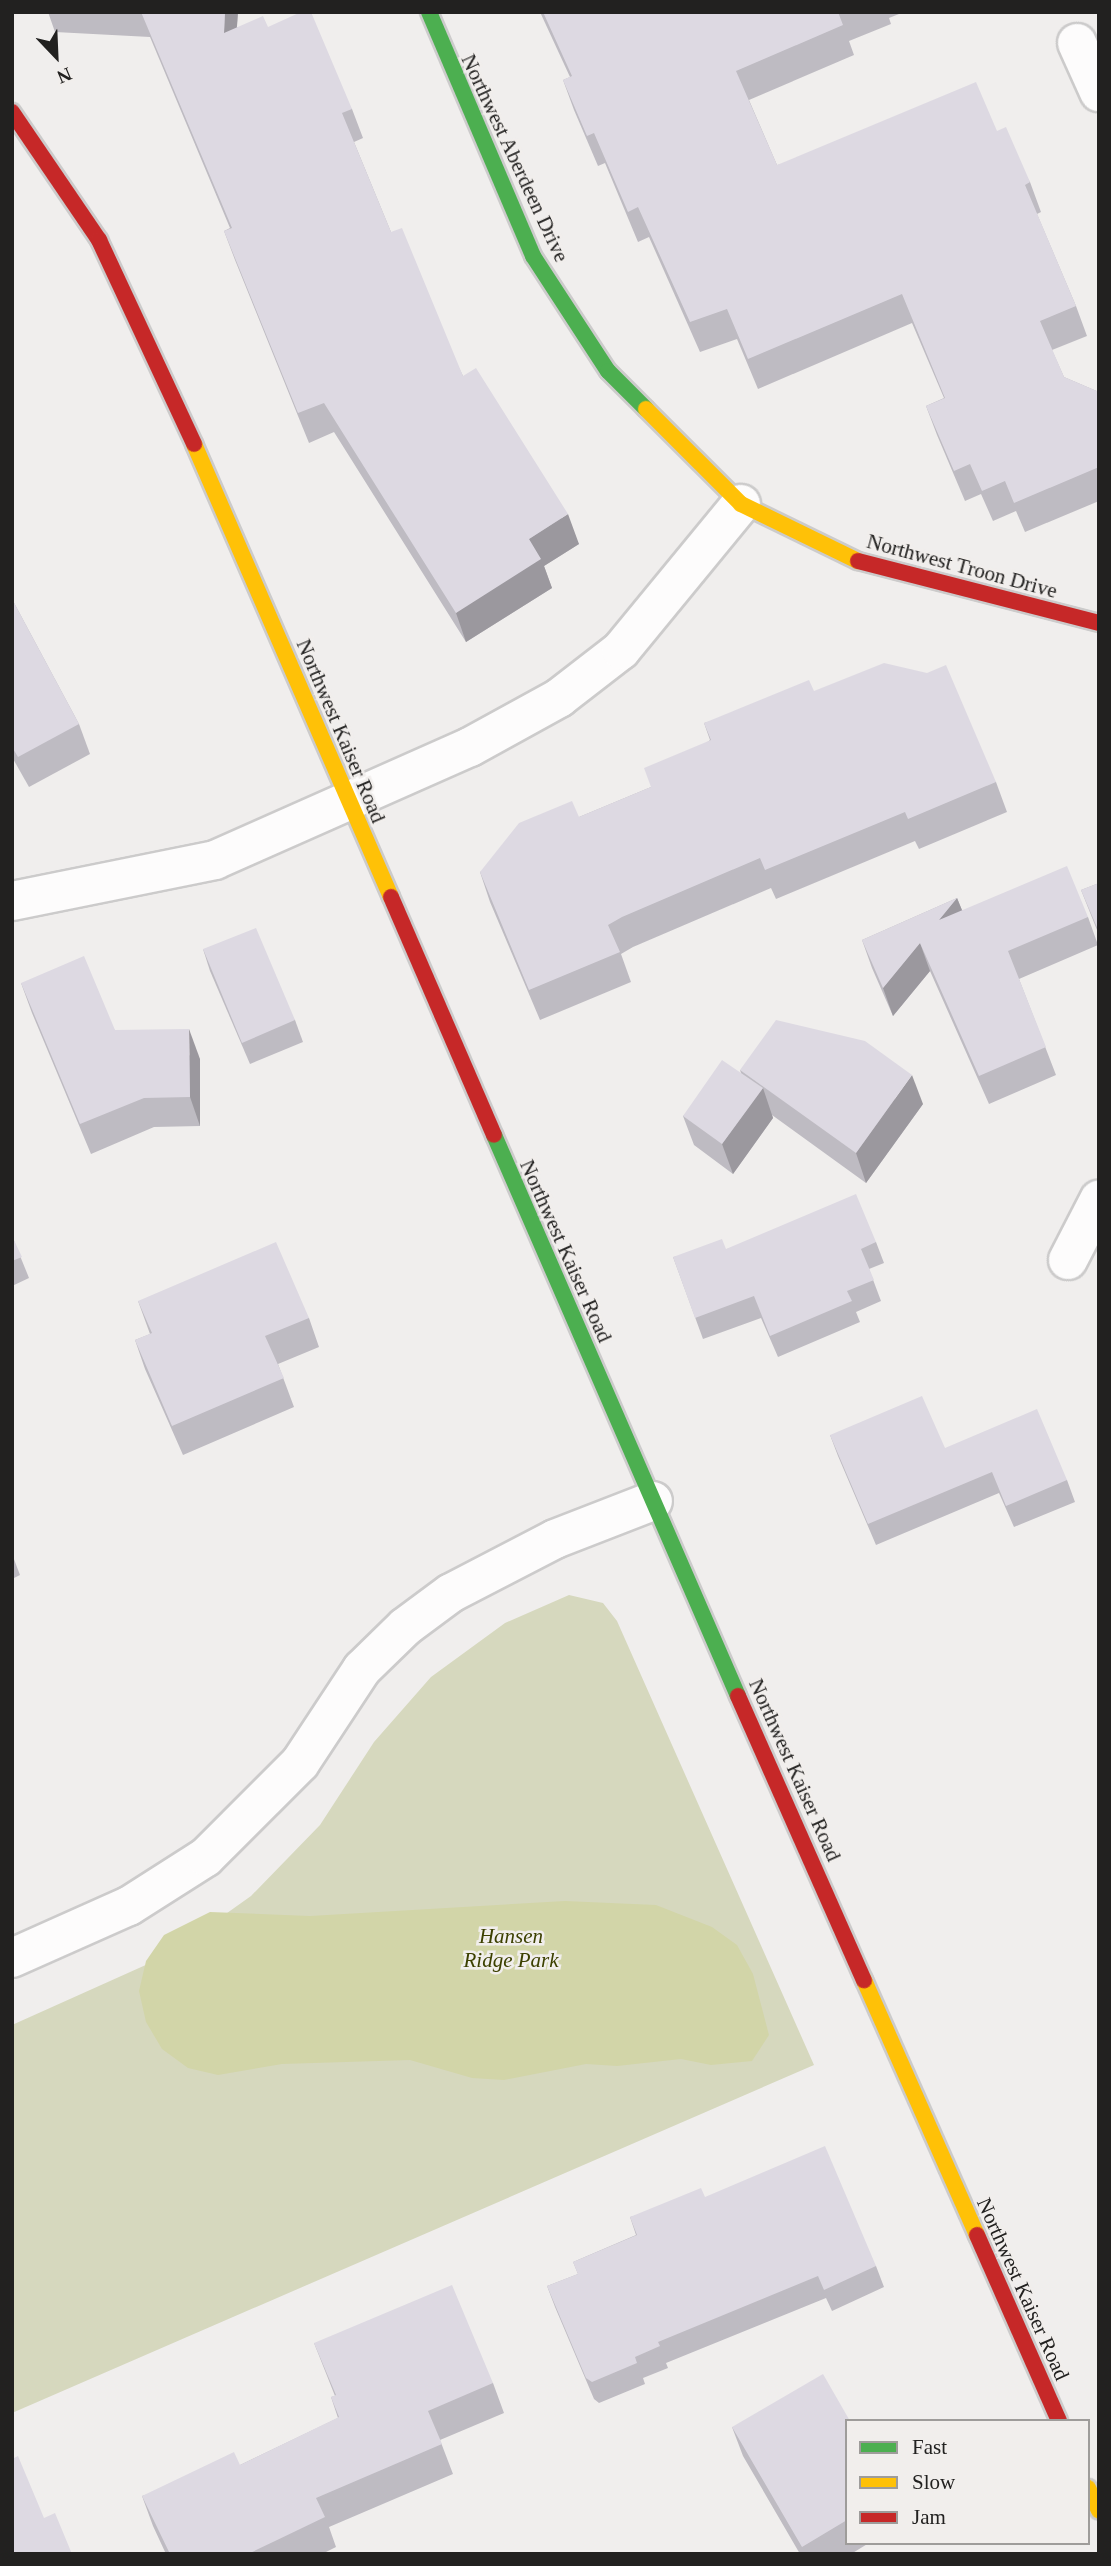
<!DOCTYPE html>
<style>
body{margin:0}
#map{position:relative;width:1111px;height:2566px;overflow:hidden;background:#f0eeed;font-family:Georgia,serif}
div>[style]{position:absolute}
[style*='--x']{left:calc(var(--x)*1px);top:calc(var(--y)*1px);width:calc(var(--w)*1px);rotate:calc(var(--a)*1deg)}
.green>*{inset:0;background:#d6d8be}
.forest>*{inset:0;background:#d2d5a8}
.roads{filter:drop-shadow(2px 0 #cccbcb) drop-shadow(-2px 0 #cccbcb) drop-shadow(0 2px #cccbcb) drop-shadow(0 -2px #cccbcb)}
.street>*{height:38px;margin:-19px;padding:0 19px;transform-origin:19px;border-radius:19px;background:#fdfcfc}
.fast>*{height:16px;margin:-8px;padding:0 8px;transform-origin:8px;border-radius:8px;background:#4caf50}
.slow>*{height:16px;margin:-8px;padding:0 8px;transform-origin:8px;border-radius:8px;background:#ffc107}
.jam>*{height:16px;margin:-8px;padding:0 8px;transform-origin:8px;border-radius:8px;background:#c62828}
.wall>*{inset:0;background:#bebbc2}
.shaded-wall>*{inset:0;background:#9b989e}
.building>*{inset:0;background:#ddd9e2}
span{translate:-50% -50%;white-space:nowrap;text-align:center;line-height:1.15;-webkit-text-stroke:5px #f1eeec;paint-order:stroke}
.street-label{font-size:21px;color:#222120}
.park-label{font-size:21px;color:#3c4000;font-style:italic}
.frame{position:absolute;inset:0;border:14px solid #222120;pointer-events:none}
.legend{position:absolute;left:845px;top:2419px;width:245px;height:126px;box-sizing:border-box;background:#f1eeec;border:2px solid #9e9c9a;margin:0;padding:9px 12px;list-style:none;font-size:21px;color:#222120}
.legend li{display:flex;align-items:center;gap:14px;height:35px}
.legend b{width:35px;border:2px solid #9e9c9a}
.north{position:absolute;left:21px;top:21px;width:70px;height:70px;-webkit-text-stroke:5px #f1eeec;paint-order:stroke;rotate:157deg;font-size:19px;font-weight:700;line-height:28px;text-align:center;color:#222120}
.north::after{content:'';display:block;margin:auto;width:24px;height:32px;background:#222120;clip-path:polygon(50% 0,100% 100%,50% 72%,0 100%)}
</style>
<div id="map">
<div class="green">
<i style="clip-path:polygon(569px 1595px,603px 1603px,617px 1621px,814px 2065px,12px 2413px,12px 2025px,168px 1955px,251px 1896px,320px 1825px,374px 1742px,431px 1677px,505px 1623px)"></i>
</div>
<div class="forest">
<i style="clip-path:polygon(565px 1901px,656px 1905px,712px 1927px,737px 1945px,753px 1974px,769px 2035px,752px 2061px,711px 2065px,681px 2059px,617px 2066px,586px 2064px,504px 2080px,472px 2078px,410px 2060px,282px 2064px,218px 2075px,188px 2068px,162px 2049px,146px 2022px,139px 1991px,146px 1961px,164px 1935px,210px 1912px,310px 1916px)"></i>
</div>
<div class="roads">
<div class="street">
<i style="--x:1077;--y:43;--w:54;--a:65.8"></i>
<i style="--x:12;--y:901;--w:207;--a:-11.4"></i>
<i style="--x:215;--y:860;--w:279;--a:-23.9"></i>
<i style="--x:470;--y:747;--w:102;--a:-28.8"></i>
<i style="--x:559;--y:698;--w:78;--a:-37.7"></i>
<i style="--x:621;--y:650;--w:189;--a:-50.6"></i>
<i style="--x:1068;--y:1260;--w:68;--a:-62.7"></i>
<i style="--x:12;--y:1958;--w:128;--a:-24"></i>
<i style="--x:129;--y:1906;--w:91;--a:-32.5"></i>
<i style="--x:206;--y:1857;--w:133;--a:-45"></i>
<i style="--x:300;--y:1763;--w:113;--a:-56.6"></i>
<i style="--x:362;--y:1669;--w:60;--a:-44.3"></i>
<i style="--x:405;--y:1627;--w:57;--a:-36.5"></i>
<i style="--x:451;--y:1593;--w:117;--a:-27.4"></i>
<i style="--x:555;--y:1539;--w:105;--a:-21.2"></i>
</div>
<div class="fast">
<i style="--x:429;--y:12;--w:265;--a:66.9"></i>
<i style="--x:533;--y:256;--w:137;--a:56.9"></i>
<i style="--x:608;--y:371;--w:54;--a:45"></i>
<i style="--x:494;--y:1135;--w:612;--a:66.49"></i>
</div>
<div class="slow">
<i style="--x:646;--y:409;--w:134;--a:45"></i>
<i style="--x:741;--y:504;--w:130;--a:26"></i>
<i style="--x:194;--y:444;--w:494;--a:66.5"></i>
<i style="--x:864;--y:1980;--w:279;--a:66.1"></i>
<i style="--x:1088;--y:2488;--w:25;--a:64"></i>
</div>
<div class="jam">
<i style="--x:12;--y:112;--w:155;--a:55.8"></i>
<i style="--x:99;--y:240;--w:225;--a:65"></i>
<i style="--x:858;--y:561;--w:249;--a:14.4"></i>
<i style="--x:391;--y:897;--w:259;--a:66.6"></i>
<i style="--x:738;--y:1696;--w:311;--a:66.1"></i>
<i style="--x:977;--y:2235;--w:203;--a:66.2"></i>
</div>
</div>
<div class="wall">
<i style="clip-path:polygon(48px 12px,238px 12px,237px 27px,268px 27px,352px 109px,363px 138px,354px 142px,391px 232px,463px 376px,579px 544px,544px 566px,552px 588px,466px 642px,334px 432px,309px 443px,235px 260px,224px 231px,230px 228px,150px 37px,55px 32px)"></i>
<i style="clip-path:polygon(540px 12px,904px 12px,889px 18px,891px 24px,849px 41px,854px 55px,749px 100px,777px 165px,997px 131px,1030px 182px,1041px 212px,1037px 214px,1076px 306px,1087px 336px,1052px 350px,1064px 377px,1099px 392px,1099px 501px,1025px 532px,1016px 511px,993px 521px,981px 494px,965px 501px,937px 435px,926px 406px,944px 398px,912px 323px,758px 389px,737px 339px,700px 352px,649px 237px,638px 242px,605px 163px,598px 166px,574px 110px,563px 80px,570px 77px)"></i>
<i style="clip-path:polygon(12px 599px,79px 724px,90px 754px,29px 787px,12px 757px)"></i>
<i style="clip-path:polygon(814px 691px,996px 782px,1007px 812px,919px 849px,915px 841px,776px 899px,771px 888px,633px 947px,621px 954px,631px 982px,540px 1020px,490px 902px,480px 872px,579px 817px,651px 787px,710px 740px,704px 723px)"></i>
<i style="clip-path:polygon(1099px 883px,1099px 935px,1081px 890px)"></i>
<i style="clip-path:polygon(957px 898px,962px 910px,1088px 917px,1098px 945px,1019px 979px,1056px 1075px,989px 1104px,930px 971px,893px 1016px,872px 968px,862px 940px)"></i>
<i style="clip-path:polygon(203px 949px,295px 1020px,303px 1042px,250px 1064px,210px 971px)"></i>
<i style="clip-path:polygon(21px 983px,115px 1030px,200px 1059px,200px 1126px,154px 1127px,91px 1154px,32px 1013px)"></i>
<i style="clip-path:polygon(740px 1070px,923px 1104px,866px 1183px,772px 1115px,773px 1118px,733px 1174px,694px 1145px,683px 1116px,741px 1073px)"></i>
<i style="clip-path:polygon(12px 1236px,29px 1278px,12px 1286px)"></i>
<i style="clip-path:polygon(876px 1242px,884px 1263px,869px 1269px,881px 1301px,856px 1312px,860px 1322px,778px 1357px,761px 1318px,703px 1339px,673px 1257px,726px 1249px)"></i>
<i style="clip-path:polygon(138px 1301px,309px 1318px,319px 1347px,278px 1364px,294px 1407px,183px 1455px,145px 1369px,135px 1340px,150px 1334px)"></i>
<i style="clip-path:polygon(830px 1435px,945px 1448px,1067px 1480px,1075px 1502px,1014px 1527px,999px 1493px,876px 1545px,838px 1456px)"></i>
<i style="clip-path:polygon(12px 1554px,20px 1575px,12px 1579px)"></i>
<i style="clip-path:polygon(705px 2197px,876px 2266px,884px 2287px,832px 2311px,826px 2298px,666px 2363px,668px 2368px,643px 2378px,645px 2384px,599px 2403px,594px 2399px,555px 2307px,547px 2286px,578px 2274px,573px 2262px,636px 2235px,630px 2217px)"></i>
<i style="clip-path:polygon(314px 2343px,493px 2383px,504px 2413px,440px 2440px,453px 2474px,329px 2527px,336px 2547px,322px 2554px,166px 2554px,153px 2526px,142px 2496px,240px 2465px,338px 2418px,331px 2397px,335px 2396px)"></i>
<i style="clip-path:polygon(847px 2421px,847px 2543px,869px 2543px,851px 2554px,800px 2554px,743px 2456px,732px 2427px)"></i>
</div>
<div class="shaded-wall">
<i style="clip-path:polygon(225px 12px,238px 12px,234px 63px,224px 33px)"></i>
<i style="clip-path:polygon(568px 514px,579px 544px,544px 566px,552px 588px,466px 642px,456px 613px,529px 539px)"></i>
<i style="clip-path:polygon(957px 898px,968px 925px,939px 920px)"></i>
<i style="clip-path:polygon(920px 943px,930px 971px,893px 1016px,883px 988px)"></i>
<i style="clip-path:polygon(189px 1029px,200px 1059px,200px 1126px,190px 1097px)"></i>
<i style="clip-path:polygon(912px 1075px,923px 1104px,866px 1183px,856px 1153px)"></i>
<i style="clip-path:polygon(763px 1088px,773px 1118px,733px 1174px,722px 1144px)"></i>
</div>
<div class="building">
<i style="clip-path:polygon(141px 12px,225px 12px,224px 33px,263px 16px,268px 27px,301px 12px,311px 12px,352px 109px,342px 113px,391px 232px,402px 228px,463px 376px,476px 368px,568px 514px,529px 539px,541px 559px,456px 613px,324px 403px,298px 413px,224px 231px,232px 228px)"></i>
<i style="clip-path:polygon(543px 12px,838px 12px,843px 25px,736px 71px,777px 165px,976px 82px,997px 131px,1006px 127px,1030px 182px,1025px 185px,1076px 306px,1040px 321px,1064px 377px,1099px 392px,1099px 467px,1014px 503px,1005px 481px,982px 491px,970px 464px,954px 471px,926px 406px,945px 398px,902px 294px,748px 359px,727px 309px,690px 322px,638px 207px,628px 212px,594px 133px,587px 136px,563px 80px,572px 76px)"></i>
<i style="clip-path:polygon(12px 599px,79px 724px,18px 757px,12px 747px)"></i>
<i style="clip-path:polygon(884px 663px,927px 673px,946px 665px,996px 782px,908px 819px,905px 812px,765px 870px,760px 858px,622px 917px,608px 925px,620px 952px,529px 990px,480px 872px,519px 823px,572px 801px,579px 817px,651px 787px,644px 768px,711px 740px,704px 723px,809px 680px,814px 691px)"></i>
<i style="clip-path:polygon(1067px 866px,1088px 917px,1008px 951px,1046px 1047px,979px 1076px,920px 943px,883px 988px,862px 940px,957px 898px,939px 920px)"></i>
<i style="clip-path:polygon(1099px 883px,1099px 932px,1081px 890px)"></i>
<i style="clip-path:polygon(256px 928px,295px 1020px,242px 1043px,203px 949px)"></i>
<i style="clip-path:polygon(84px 956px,115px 1030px,189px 1029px,190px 1097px,144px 1098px,80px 1124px,21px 983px)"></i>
<i style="clip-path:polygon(776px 1020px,865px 1041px,912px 1075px,856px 1153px,740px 1070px)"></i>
<i style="clip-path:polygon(722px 1060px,763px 1088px,722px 1144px,683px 1116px)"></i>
<i style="clip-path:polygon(856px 1194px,876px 1242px,861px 1249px,874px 1280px,847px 1291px,852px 1301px,770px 1336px,754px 1296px,695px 1318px,673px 1257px,722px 1239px,726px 1249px)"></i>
<i style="clip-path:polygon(12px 1236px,22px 1257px,12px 1261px)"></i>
<i style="clip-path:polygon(276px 1242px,309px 1318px,265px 1336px,284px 1378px,172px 1426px,135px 1340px,152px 1333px,138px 1301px)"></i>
<i style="clip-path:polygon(922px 1396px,945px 1448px,1037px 1409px,1067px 1480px,1006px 1506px,992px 1472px,868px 1524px,830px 1435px)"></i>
<i style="clip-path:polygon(825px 2146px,876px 2266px,824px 2290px,818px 2276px,658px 2342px,660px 2346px,635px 2357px,637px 2363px,592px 2382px,586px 2378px,547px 2286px,578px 2274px,573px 2262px,637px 2235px,630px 2217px,701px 2188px,705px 2197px)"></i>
<i style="clip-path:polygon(452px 2285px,493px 2383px,428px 2411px,442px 2444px,316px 2498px,325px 2517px,248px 2554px,223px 2554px,222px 2552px,218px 2554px,170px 2554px,142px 2496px,234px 2452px,240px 2465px,339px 2417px,331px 2397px,336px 2395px,314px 2343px)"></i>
<i style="clip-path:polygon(823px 2374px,850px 2421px,847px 2421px,847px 2520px,802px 2547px,732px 2427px)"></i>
<i style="clip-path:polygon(18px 2456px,44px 2518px,55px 2513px,72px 2554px,12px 2554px,12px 2459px)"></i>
</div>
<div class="street-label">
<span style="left:515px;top:158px;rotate:65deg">Northwest Aberdeen Drive</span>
<span style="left:962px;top:566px;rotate:15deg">Northwest Troon Drive</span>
<span style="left:341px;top:731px;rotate:67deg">Northwest Kaiser Road</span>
<span style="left:566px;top:1251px;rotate:66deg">Northwest Kaiser Road</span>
<span style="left:795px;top:1770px;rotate:66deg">Northwest Kaiser Road</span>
<span style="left:1023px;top:2289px;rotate:66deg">Northwest Kaiser Road</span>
</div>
<div class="park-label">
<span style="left:511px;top:1948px">Hansen<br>Ridge Park</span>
</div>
<div class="frame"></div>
<ul class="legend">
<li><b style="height:9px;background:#4caf50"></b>Fast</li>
<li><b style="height:9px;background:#ffc107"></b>Slow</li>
<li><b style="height:9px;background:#c62828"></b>Jam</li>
</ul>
<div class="north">N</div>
</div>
